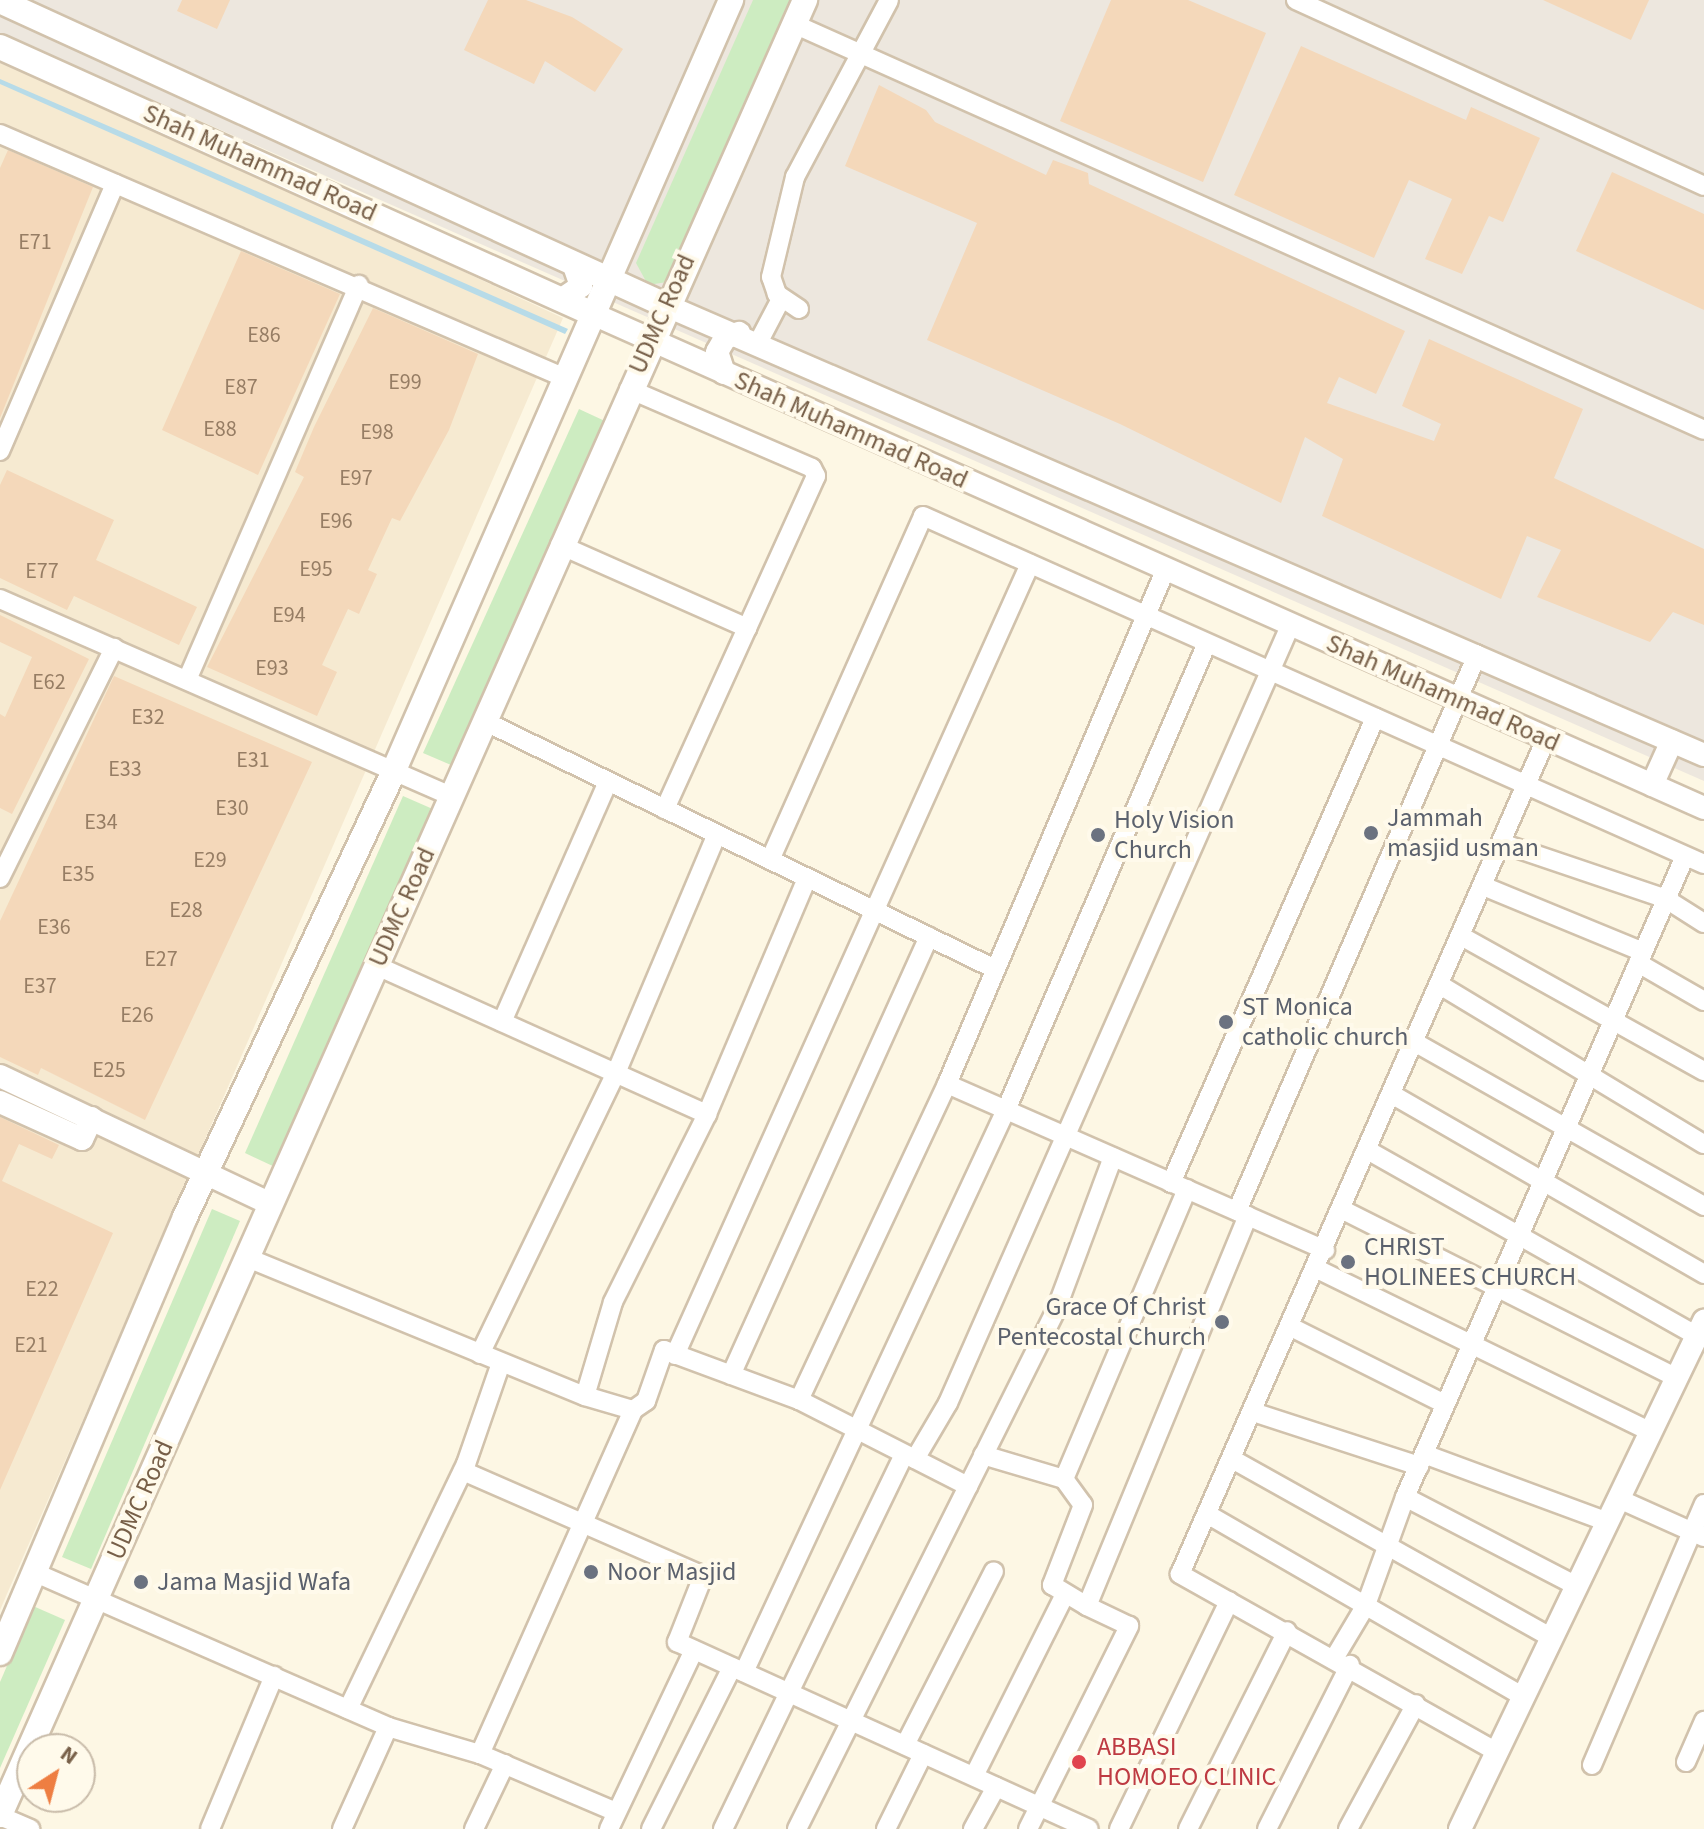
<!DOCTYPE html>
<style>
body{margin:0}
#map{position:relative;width:1704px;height:1829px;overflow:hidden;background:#fdf7e4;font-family:"Source Sans 3",sans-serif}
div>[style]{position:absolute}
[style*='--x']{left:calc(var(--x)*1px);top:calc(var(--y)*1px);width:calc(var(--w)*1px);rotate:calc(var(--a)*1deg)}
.residential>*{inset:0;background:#f6ead1}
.industrial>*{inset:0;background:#ede7de}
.green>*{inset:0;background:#cdecc1}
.water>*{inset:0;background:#b7dbe8}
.building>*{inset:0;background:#f4d8ba}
.roads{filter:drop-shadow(2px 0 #d1c2ac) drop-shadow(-2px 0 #d1c2ac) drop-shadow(0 2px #d1c2ac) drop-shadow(0 -2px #d1c2ac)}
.minor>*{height:18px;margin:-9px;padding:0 9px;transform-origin:9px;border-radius:9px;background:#fff}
.tertiary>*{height:22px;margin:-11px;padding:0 11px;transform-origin:11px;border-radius:11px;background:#fff}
.secondary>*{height:24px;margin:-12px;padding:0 12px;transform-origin:12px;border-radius:12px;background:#fff}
.dots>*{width:22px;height:22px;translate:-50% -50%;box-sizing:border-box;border:4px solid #fffaeb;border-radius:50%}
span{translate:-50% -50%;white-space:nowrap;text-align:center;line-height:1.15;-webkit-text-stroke:8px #fffaeb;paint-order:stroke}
.number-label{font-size:22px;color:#967d64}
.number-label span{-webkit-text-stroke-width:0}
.street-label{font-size:26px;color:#775f48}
.worship-label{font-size:26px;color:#5b616d}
.left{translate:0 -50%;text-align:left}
.right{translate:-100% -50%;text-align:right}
.health-label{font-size:26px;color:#be3a42}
.north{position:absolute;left:16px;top:1733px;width:80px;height:80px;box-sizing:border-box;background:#fffaeb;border:2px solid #c9bcaa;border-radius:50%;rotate:36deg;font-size:22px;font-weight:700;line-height:32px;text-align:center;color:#775f48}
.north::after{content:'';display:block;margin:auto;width:28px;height:36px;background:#ee7e42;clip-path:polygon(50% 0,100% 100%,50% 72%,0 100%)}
</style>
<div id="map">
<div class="residential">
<i style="clip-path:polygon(0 56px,563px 318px,0 1610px)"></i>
</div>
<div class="industrial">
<i style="clip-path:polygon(0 0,1704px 0,1704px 781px,0 33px)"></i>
</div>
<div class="green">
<i style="clip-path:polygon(753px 0,790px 0,667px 282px,648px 285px,636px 263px)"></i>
<i style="clip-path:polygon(579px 409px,607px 422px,451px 765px,423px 753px)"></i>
<i style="clip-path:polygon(403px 796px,435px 810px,277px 1168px,245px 1153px)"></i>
<i style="clip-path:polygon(212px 1209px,240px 1221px,91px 1569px,62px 1557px)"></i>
<i style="clip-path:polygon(33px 1606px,65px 1620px,0 1768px,0 1682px)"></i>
</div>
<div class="water">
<i style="clip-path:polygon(0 79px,150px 144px,568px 329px,565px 334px,0 84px)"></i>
</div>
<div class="building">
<i style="clip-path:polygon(182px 0,230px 0,217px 29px,177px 11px)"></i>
<i style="clip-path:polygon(488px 0,526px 0,572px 17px,623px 49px,595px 92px,545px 61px,534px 84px,464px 50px)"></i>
<i style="clip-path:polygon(1111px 0,1188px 0,1266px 33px,1203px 182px,1060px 121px)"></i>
<i style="clip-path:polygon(1543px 0,1649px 0,1631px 40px)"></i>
<i style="clip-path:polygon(1301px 46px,1466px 120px,1471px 107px,1540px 138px,1503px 222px,1489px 216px,1462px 274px,1425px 259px,1452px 199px,1409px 180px,1374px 258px,1234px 195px)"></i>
<i style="clip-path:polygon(879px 85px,926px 110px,935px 122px,1046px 175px,1053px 160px,1088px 173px,1089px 184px,1405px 331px,1376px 394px,1339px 377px,1327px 403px,1434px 441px,1441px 424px,1402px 406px,1429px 339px,1583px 409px,1554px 478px,1704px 549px,1704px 625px,1673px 612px,1650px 642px,1537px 597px,1561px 550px,1527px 536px,1501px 599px,1322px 516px,1343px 459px,1305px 437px,1281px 503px,1120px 424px,927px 340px,977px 223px,845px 166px)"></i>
<i style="clip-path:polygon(8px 150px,93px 187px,0 418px,0 168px)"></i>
<i style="clip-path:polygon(1612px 172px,1704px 214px,1704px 310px,1576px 251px)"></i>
<i style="clip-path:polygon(241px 251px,340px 294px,258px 475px,162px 430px)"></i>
<i style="clip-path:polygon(373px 308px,478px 354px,449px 430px,400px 521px,392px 518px,368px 570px,377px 574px,359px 614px,348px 609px,322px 665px,337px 672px,317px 716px,207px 667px,304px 477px,295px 472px,314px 427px)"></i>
<i style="clip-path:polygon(7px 470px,114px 520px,96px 560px,197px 607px,179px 645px,74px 596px,67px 610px,0 578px,0 485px)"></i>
<i style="clip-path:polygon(0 615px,89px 659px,12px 814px,0 808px,0 714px,5px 717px,32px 657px,0 642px)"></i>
<i style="clip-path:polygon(114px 676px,312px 762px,145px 1120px,41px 1068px,38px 1075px,0 1057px,0 921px)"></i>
<i style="clip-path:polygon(0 1117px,59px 1145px,52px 1159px,19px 1144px,2px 1181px,113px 1233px,0 1490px)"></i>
</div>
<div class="roads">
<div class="minor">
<i style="--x:1296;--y:0;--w:448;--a:24.5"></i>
<i style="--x:794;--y:24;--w:996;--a:24.04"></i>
<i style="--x:0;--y:134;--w:613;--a:23.35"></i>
<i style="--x:799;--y:309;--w:27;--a:-146"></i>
<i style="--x:777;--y:294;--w:18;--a:-109"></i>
<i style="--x:771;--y:277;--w:103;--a:-76.5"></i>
<i style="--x:795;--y:177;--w:200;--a:-62"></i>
<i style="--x:759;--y:341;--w:47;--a:-62.4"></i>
<i style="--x:629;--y:389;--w:199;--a:23.3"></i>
<i style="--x:812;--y:468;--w:9;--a:63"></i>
<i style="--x:816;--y:476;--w:366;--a:114.4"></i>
<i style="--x:0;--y:451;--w:291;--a:-66.7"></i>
<i style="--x:560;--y:545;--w:205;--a:23.9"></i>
<i style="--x:0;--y:599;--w:492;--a:23.6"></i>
<i style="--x:187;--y:680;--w:431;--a:-66.5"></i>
<i style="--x:484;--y:721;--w:566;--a:25.89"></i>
<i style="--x:1501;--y:843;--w:174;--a:18.7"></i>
<i style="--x:1666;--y:899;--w:45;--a:32.3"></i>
<i style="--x:770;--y:860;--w:376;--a:-66"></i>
<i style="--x:923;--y:516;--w:855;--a:24.02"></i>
<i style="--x:0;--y:878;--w:257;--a:-63.6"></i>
<i style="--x:1483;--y:886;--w:173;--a:22.4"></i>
<i style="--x:1461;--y:936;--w:278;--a:29.1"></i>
<i style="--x:1638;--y:963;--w:76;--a:29.9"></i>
<i style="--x:377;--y:966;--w:362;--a:24.2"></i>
<i style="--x:1440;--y:985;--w:308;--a:31.1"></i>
<i style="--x:502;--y:1022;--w:262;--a:-66.2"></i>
<i style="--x:1416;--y:1043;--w:331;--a:29.5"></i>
<i style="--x:947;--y:1084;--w:413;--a:23.7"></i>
<i style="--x:1393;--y:1095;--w:359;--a:29.9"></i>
<i style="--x:1369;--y:1151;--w:377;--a:29.4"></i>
<i style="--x:1171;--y:1183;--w:508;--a:-66.31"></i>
<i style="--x:1343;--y:1210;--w:374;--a:26.7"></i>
<i style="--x:1237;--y:1211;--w:606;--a:-66.65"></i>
<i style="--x:248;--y:1258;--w:364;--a:22.3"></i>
<i style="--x:585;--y:1396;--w:50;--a:16.3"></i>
<i style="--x:633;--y:1410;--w:16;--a:-35"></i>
<i style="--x:646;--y:1401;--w:54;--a:-70.6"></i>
<i style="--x:664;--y:1350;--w:144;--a:20.3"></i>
<i style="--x:799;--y:1400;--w:190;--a:27"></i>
<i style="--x:1317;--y:1269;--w:372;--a:26"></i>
<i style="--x:1291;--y:1327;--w:172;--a:26.6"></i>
<i style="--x:480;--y:1354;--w:312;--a:-64.2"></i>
<i style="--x:616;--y:1073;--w:259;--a:-67.1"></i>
<i style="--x:675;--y:1355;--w:867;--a:-65.83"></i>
<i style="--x:731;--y:1375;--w:481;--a:-65.7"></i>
<i style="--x:585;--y:1396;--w:98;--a:-73.4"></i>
<i style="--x:613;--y:1302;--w:210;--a:-63.4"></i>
<i style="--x:707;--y:1114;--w:256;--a:-67"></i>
<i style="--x:799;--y:1400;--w:349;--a:-64.9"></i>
<i style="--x:947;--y:1084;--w:557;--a:-66.98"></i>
<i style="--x:1253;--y:1412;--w:175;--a:18"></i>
<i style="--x:1424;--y:1454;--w:196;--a:20.3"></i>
<i style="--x:983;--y:1455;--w:84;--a:16.5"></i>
<i style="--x:1064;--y:1479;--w:315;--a:-67"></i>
<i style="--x:915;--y:1459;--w:65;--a:-59.5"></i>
<i style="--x:948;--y:1403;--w:849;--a:-66.24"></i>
<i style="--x:1232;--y:1459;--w:367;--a:29.2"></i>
<i style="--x:463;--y:1471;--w:255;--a:23.6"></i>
<i style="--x:697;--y:1573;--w:8;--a:50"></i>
<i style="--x:702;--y:1579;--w:68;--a:111.6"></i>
<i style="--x:677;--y:1642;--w:452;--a:24.4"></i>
<i style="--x:1064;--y:1479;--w:32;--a:54"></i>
<i style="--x:1083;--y:1505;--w:86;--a:111.2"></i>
<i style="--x:1052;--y:1585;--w:41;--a:31"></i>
<i style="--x:1087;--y:1606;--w:422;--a:-67.6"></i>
<i style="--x:1405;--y:1497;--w:194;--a:27.4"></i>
<i style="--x:1619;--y:1499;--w:93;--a:24.1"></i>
<i style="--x:1207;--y:1514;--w:366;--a:30"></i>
<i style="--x:36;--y:1573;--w:384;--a:23.6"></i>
<i style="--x:388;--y:1727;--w:96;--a:16.4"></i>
<i style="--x:480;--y:1754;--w:148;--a:23.1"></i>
<i style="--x:1335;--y:1657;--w:61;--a:-59.2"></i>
<i style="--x:1366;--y:1605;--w:115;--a:-70.1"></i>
<i style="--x:1405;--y:1497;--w:699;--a:-66.4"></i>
<i style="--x:744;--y:1672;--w:620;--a:-65.01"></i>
<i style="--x:1006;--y:1110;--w:508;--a:-66.71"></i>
<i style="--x:348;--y:1709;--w:272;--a:-64.3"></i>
<i style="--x:466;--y:1464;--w:107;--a:-70.9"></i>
<i style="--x:905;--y:1745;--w:195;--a:-62.9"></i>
<i style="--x:1497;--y:1752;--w:364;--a:-150.7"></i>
<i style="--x:1180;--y:1574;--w:912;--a:-66.33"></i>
<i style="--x:480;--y:1754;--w:376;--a:-66"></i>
<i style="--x:1686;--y:1762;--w:45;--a:-66.3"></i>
<i style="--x:1592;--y:1765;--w:284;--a:-66.8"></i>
<i style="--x:974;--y:1776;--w:201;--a:-63.4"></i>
<i style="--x:0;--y:1816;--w:33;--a:23"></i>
<i style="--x:210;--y:1829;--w:166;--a:-67.3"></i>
<i style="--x:342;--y:1829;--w:112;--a:-65.7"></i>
<i style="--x:474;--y:1829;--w:72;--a:-64.5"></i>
<i style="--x:609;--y:1829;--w:198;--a:-64.6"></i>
<i style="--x:651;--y:1829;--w:181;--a:-63.4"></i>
<i style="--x:723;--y:1829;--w:416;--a:-64.2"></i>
<i style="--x:797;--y:1829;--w:580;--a:-63.48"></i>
<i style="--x:1056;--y:1310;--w:163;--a:-69.6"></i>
<i style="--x:886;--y:1829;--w:84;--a:-63.7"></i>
<i style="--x:973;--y:1829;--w:48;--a:-61.3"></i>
<i style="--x:1028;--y:1829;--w:227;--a:-63.5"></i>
<i style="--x:1129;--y:1626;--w:47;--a:-154.5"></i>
<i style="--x:1119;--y:1829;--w:253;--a:-64.2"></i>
<i style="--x:1188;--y:1829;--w:221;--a:-63.4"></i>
<i style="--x:1267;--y:1829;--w:184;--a:-63.2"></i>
<i style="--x:1348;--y:1829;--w:142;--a:-61.5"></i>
</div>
<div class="tertiary">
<i style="--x:562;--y:299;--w:23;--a:-34"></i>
<i style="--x:581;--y:286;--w:24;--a:-109"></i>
<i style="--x:665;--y:305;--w:1132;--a:23.42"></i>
<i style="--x:593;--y:314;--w:1216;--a:23.97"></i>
<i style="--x:724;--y:373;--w:22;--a:-108"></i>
<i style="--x:717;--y:352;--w:16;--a:-60"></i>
<i style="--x:725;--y:338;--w:15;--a:-20"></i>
<i style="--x:1652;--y:785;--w:48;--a:-65.6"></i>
<i style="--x:0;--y:1076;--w:300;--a:25.3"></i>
<i style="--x:0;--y:1102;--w:90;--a:24.3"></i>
<i style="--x:82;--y:1139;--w:23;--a:-65"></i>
<i style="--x:1460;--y:1829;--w:564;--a:-64.34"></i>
</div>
<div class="secondary">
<i style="--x:0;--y:1;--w:731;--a:24.57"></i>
<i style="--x:0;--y:47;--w:650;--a:24.24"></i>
<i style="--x:0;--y:1653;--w:474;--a:-67"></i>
<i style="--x:185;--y:1217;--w:493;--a:-64.9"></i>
<i style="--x:394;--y:770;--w:841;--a:-66.36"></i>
<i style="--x:0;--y:1815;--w:1986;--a:-66.08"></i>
</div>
</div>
<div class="dots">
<i style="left:1371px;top:833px;background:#6b7280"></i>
<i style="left:1098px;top:835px;background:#6b7280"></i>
<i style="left:1226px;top:1022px;background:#6b7280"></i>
<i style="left:1348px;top:1262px;background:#6b7280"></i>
<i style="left:1222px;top:1322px;background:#6b7280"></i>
<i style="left:591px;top:1572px;background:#6b7280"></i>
<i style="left:141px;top:1582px;background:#6b7280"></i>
<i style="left:1079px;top:1762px;background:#e0444e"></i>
</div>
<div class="number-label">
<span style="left:35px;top:243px">E71</span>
<span style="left:264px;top:336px">E86</span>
<span style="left:405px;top:383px">E99</span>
<span style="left:241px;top:388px">E87</span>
<span style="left:220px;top:430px">E88</span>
<span style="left:377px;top:433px">E98</span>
<span style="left:356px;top:479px">E97</span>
<span style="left:336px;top:522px">E96</span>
<span style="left:316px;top:570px">E95</span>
<span style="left:42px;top:572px">E77</span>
<span style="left:289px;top:616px">E94</span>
<span style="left:272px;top:669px">E93</span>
<span style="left:49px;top:683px">E62</span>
<span style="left:148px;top:718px">E32</span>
<span style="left:253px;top:761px">E31</span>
<span style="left:125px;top:770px">E33</span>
<span style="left:232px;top:809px">E30</span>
<span style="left:101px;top:823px">E34</span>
<span style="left:210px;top:861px">E29</span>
<span style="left:78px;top:875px">E35</span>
<span style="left:186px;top:911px">E28</span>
<span style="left:54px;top:928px">E36</span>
<span style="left:161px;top:960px">E27</span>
<span style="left:40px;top:987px">E37</span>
<span style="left:137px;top:1016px">E26</span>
<span style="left:109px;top:1071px">E25</span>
<span style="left:42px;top:1290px">E22</span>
<span style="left:31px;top:1346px">E21</span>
</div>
<div class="street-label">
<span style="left:260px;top:163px;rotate:24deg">Shah Muhammad Road</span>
<span style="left:662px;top:314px;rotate:-66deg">UDMC Road</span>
<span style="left:851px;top:430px;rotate:24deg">Shah Muhammad Road</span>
<span style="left:1443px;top:693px;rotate:24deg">Shah Muhammad Road</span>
<span style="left:402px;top:907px;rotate:-66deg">UDMC Road</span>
<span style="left:140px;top:1500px;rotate:-66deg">UDMC Road</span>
</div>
<div class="worship-label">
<span class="left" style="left:1387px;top:833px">Jammah<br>masjid usman</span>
<span class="left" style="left:1114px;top:835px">Holy Vision<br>Church</span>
<span class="left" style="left:1242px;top:1022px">ST Monica<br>catholic church</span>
<span class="left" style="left:1364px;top:1262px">CHRIST<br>HOLINEES CHURCH</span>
<span class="right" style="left:1206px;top:1322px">Grace Of Christ<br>Pentecostal Church</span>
<span class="left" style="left:607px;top:1572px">Noor Masjid</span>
<span class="left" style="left:157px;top:1582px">Jama Masjid Wafa</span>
</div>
<div class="health-label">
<span class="left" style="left:1097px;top:1762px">ABBASI<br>HOMOEO CLINIC</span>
</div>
<div class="north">N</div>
</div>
